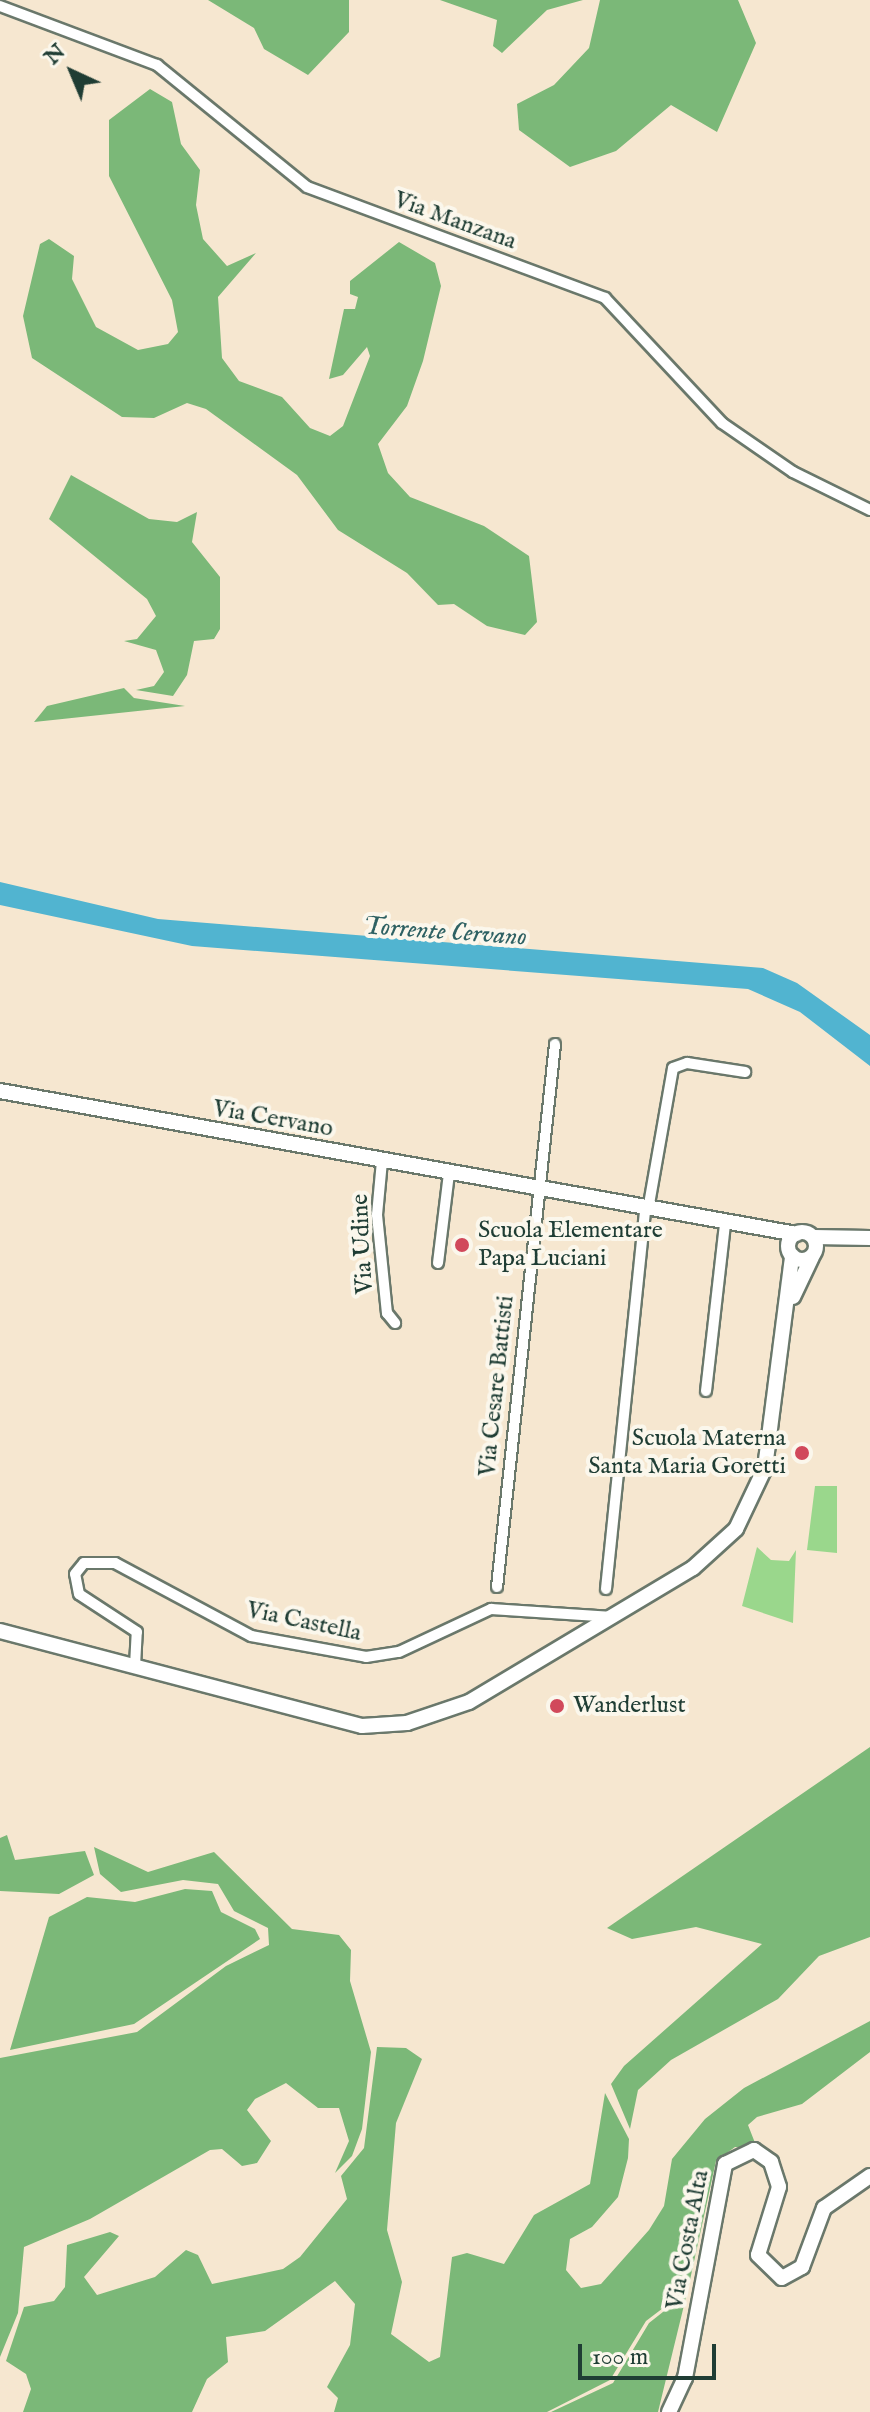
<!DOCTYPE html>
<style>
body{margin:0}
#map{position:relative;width:870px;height:2412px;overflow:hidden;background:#f6e7d0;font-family:"IM FELL English",serif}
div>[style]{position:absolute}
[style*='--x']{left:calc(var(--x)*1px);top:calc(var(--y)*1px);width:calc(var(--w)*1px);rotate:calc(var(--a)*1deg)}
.green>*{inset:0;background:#9ad78c}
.forest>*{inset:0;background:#7bb878}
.water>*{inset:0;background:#51b4d0}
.roads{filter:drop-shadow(2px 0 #6a786b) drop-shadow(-2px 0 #6a786b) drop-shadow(0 2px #6a786b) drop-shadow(0 -2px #6a786b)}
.street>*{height:10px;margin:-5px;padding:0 5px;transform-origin:5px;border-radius:5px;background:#fff}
.secondary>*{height:14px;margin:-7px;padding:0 7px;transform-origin:7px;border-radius:7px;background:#fff}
.secondary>.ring{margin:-7px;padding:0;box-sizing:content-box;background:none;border:14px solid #fff;border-radius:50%}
.dots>*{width:22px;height:22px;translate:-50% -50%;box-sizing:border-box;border:4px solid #fbf7ec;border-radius:50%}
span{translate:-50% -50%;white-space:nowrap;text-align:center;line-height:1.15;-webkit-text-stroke:8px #fbf7ec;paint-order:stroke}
.street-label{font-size:24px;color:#1f3d34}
.poi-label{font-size:24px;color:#1f3d34}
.left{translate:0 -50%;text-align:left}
.right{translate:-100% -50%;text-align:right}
.water-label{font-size:26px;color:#2e6163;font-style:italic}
.north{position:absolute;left:32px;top:32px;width:80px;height:80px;-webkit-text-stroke:6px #fbf7ec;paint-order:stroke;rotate:316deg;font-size:22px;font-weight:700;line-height:32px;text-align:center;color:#1f3d34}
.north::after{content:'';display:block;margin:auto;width:28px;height:36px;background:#1f3d34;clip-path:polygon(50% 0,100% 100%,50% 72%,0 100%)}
.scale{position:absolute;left:578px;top:2344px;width:138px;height:36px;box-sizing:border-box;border:4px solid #1f3d34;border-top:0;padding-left:10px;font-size:24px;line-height:28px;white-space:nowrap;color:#1f3d34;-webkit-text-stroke:6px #fbf7ec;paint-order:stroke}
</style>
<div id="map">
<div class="green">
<i style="clip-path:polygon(815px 1486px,837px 1486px,837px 1553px,807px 1550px)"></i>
<i style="clip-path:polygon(757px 1547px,771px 1560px,789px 1561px,796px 1550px,793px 1623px,742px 1606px)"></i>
</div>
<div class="forest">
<i style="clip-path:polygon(208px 0,349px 0,349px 32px,308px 75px,264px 49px,254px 28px)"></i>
<i style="clip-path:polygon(440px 0,583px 0,547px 10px,502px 53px,493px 46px,497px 20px)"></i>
<i style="clip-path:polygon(600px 0,738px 0,756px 43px,717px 132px,671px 105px,616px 151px,570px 167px,519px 130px,517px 104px,554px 85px,589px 48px)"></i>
<i style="clip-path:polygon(150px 89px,172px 102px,181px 144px,200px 170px,196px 205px,203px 239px,227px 266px,256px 253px,218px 297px,222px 358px,239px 381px,282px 397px,310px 428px,330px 436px,343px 426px,370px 356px,367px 347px,343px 375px,329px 379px,344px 309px,355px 309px,358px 297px,350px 294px,350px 281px,399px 242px,435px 263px,441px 286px,423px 361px,407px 406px,378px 444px,388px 473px,410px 497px,484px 526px,529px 556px,537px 622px,525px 635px,487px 626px,454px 604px,438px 605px,407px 573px,338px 530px,297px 475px,206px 409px,187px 403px,154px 418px,122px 417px,32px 358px,23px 316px,40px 244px,49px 239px,74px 256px,72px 279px,96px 327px,138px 350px,168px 344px,178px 332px,172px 300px,109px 176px,109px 120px)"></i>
<i style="clip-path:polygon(71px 475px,149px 519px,177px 522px,197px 512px,192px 542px,220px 577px,220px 629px,214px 639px,194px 641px,187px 675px,173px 696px,136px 690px,154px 686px,164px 672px,156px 650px,124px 641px,137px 639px,156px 616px,147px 599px,49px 519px)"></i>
<i style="clip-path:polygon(124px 688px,134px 698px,185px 706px,34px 722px,47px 706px)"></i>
<i style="clip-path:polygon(870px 1747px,870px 1937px,819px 1956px,778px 1999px,671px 2060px,638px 2090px,630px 2129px,611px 2084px,624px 2066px,762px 1944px,696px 1927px,632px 1939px,607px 1928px)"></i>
<i style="clip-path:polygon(7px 1835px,15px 1860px,85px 1851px,94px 1875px,59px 1894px,0 1891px,0 1838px)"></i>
<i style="clip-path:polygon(94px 1847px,148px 1872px,214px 1852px,292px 1929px,339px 1935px,351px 1950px,350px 1981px,371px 2052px,362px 2129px,352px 2156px,335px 2173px,349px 2141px,339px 2108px,318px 2108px,286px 2083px,255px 2099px,247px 2110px,271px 2141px,257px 2163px,242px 2166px,222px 2149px,210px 2150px,90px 2219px,24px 2247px,18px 2313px,0 2357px,0 2058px,137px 2032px,226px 1966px,269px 1945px,268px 1928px,234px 1911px,218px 1884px,183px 1880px,121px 1892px,100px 1874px)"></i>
<i style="clip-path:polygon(185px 1889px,212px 1891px,221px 1912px,255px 1929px,260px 1939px,134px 2024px,10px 2050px,49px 1917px,87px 1897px,135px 1902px)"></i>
<i style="clip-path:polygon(870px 2021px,870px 2052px,802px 2104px,757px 2117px,748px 2125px,757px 2148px,735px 2147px,716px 2161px,688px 2289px,646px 2321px,610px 2380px,547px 2412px,334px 2412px,338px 2398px,327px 2387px,350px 2345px,355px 2304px,335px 2281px,265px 2331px,226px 2337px,228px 2362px,207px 2379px,192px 2412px,23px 2412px,31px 2389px,26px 2374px,6px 2361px,24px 2307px,54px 2301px,65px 2287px,67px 2245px,110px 2232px,119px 2236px,84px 2277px,97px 2295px,155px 2277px,186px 2250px,198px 2255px,212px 2284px,283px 2269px,300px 2257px,347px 2199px,341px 2176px,364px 2148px,377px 2047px,406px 2048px,422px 2059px,396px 2123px,387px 2230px,402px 2282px,391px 2334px,429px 2362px,440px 2357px,452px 2257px,467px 2253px,504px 2264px,534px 2215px,590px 2184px,605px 2093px,629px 2139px,628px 2158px,618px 2197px,592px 2227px,570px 2239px,566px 2270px,581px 2288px,601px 2284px,649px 2230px,664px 2206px,672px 2159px,705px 2119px,744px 2088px)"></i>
<i style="clip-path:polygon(687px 2293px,658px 2412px,551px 2412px,613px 2383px,649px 2323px)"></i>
</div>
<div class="water">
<i style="clip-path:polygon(0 882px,158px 919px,763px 968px,797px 983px,870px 1035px,870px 1066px,800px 1012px,748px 989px,192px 946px,0 905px)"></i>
</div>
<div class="roads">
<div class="street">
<i style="--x:0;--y:6;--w:168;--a:20.6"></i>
<i style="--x:157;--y:65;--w:193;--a:39.1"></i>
<i style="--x:307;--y:187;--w:318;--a:20.4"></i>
<i style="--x:605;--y:298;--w:171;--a:46.9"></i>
<i style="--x:722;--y:423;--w:86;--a:34.6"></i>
<i style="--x:793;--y:472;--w:86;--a:26.3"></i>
<i style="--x:382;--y:1161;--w:54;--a:95.3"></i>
<i style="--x:377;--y:1215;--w:99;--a:84.2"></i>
<i style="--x:387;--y:1313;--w:13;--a:51"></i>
<i style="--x:648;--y:1210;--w:144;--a:-80"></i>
<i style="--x:673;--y:1068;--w:15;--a:-20"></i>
<i style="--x:687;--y:1063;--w:59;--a:8.8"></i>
<i style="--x:438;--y:1263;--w:91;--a:-83"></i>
<i style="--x:706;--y:1391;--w:169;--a:-83.5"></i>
<i style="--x:497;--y:1587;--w:546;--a:-83.9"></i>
<i style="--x:606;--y:1589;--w:381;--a:-84.1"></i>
<i style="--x:135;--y:1666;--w:34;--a:-87"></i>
<i style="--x:137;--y:1632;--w:69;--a:-146.8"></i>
<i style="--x:79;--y:1594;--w:20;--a:-101"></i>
<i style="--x:75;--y:1574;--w:14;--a:-51"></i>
<i style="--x:84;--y:1563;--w:31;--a:0"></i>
<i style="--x:115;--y:1563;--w:154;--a:28.2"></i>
<i style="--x:251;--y:1636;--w:117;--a:10.3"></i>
<i style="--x:366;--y:1657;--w:33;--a:-9"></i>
<i style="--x:399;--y:1652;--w:102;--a:-25.1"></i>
<i style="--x:491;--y:1609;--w:122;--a:3.8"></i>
</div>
<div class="secondary">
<i style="--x:0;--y:1091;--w:809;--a:10.18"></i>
<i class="ring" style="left:788px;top:1232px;width:14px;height:14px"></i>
<i style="--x:814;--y:1237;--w:56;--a:1"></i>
<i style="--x:793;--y:1297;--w:44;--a:-64.6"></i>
<i style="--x:0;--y:1631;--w:374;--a:14.7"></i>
<i style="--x:362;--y:1726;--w:45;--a:-3.8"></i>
<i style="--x:407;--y:1723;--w:65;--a:-18.7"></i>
<i style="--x:469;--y:1702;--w:261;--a:-30.9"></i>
<i style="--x:693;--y:1568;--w:58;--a:-42.2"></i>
<i style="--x:736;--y:1529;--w:68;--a:-64.6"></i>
<i style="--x:765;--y:1468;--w:214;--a:-82.7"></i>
<i style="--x:669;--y:2412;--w:38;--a:-65"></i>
<i style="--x:685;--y:2378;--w:218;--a:-79.4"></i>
<i style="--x:725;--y:2164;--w:32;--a:-26"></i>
<i style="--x:754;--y:2150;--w:21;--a:35"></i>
<i style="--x:771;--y:2162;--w:26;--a:72"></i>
<i style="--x:779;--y:2187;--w:71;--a:107.2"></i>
<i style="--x:758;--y:2255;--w:33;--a:44"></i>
<i style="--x:782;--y:2278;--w:23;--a:-29"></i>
<i style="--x:802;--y:2267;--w:63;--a:-69.6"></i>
<i style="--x:824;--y:2208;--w:56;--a:-34.8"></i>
</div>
</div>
<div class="dots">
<i style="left:462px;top:1245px;background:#d1495b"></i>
<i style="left:802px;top:1453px;background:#d1495b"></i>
<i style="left:557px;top:1706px;background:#d1495b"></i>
</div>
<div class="street-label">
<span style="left:455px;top:221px;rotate:20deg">Via Manzana</span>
<span style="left:273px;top:1119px;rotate:10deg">Via Cervano</span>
<span style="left:363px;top:1244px;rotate:-93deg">Via Udine</span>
<span style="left:497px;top:1386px;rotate:-84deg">Via Cesare Battisti</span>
<span style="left:304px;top:1622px;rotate:12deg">Via Castella</span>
<span style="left:688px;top:2240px;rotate:-79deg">Via Costa Alta</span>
</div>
<div class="poi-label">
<span class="left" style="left:478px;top:1245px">Scuola Elementare<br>Papa Luciani</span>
<span class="right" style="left:786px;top:1453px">Scuola Materna<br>Santa Maria Goretti</span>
<span class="left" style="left:573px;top:1706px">Wanderlust</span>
</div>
<div class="water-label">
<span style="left:445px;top:932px;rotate:4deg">Torrente Cervano</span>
</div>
<div class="north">N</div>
<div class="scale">100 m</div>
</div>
